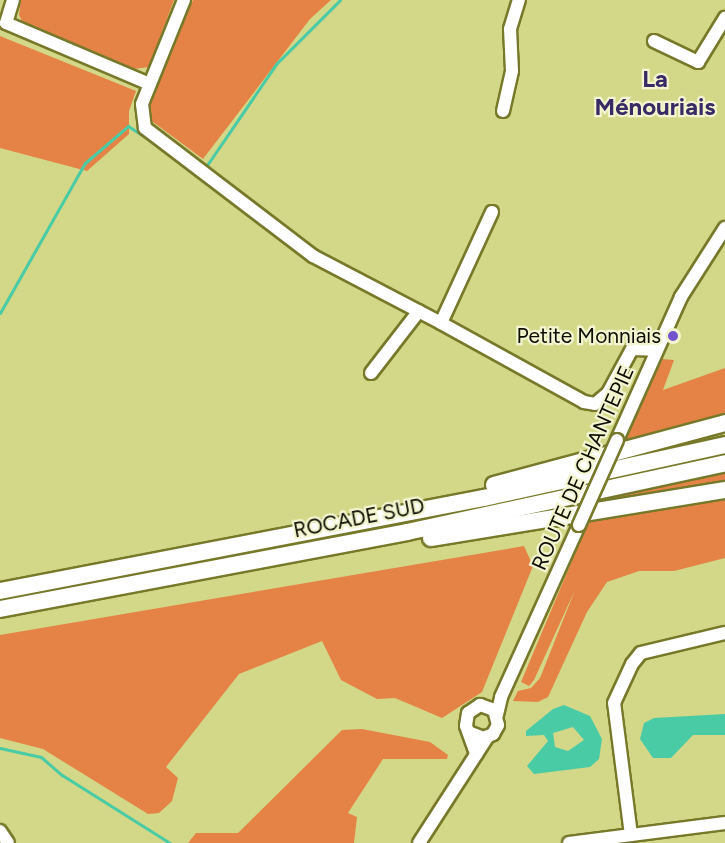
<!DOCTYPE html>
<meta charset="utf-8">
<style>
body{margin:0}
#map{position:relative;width:725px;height:843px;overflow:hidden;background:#d3d788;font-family:Figtree,sans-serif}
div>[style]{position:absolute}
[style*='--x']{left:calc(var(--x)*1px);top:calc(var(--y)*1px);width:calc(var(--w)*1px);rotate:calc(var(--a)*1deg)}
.green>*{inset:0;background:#e58346}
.water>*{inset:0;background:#49cba6}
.stream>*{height:3px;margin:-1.5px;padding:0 1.5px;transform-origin:1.5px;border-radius:1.5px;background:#49cba6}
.roads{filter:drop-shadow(2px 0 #77792a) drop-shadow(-2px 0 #77792a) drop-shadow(0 2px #77792a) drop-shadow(0 -2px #77792a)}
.minor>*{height:12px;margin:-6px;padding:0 6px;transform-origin:6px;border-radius:6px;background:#fff}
.highway>*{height:16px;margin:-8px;padding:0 8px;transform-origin:8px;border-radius:8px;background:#fff}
.bridges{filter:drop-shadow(2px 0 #77792a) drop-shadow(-2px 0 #77792a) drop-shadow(0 2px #77792a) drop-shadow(0 -2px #77792a)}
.minor-bridge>*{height:12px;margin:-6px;padding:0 6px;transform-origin:6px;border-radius:6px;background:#fff}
.dots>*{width:16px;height:16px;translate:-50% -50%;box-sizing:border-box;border:3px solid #f2f5cf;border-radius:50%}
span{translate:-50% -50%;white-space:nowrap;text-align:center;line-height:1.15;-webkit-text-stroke:4.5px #f2f5cf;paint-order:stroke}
.poi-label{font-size:21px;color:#0d0d00}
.right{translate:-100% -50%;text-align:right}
.street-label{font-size:21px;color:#0d0d00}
.quarter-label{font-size:24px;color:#382a65;font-weight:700}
</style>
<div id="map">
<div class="green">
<i style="clip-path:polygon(21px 0,174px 0,149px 67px,134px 69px,24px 25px,19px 15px)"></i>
<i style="clip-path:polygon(193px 0,331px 0,310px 19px,203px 159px,149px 119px,150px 103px)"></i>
<i style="clip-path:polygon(0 36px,136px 91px,129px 111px,129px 134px,87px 171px,0 148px)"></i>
<i style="clip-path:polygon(662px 359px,674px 360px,663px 390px,725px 368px,725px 416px,625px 442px)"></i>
<i style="clip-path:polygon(725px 472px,725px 486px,597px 504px,599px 499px)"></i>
<i style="clip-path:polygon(725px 496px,725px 558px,674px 571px,639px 571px,607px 582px,587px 612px,548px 697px,538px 702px,513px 701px,518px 691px,531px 688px,540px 678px,575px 590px,534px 680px,529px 686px,521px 682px,590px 518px)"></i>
<i style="clip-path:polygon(524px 546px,533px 566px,482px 692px,442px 718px,395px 698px,377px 699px,341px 680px,322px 641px,239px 674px,166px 767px,178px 778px,172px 801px,159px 813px,148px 814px,43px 749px,0 738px,0 635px)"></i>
<i style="clip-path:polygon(362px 729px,430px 742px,448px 755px,447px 759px,383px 759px,348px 813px,357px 817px,354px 843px,188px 843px,196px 833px,238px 833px,342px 730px)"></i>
</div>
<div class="water">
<i style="clip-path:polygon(evenodd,564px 705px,590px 716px,602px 739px,599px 759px,590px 767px,534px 774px,527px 766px,548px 741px,544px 735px,526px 736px,526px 731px,553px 709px,564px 705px,573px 727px,584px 740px,568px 751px,555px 747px,553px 733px,573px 727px)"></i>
<i style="clip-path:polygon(725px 714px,725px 735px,693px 735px,671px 758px,653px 758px,640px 739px,644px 723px,654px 718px)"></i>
</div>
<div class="stream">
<i style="--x:205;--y:168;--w:127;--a:-55.6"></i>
<i style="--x:277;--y:63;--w:89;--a:-45"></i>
<i style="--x:0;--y:313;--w:172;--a:-60.5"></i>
<i style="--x:85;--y:163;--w:57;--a:-40.7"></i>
<i style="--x:128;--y:126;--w:17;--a:33"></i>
<i style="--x:0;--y:748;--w:42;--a:12.4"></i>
<i style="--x:41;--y:757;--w:28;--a:41"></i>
<i style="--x:62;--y:775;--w:128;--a:32.2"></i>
</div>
<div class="roads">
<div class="minor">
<i style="--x:13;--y:0;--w:24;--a:107"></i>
<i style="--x:6;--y:23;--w:156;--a:23"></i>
<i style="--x:184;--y:0;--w:112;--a:112"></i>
<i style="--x:142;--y:104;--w:24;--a:83"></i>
<i style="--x:145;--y:128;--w:211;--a:37.3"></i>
<i style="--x:313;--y:256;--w:144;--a:27.6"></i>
<i style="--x:654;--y:41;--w:49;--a:25.5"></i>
<i style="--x:698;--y:62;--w:52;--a:-58.5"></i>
<i style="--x:503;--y:111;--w:41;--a:-77.3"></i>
<i style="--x:512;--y:71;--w:42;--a:-92.7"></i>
<i style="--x:510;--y:29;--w:30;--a:-73"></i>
<i style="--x:492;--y:212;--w:122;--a:114.7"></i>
<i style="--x:441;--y:323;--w:163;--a:28.9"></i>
<i style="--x:584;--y:402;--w:11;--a:10"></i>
<i style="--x:595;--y:404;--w:17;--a:-40"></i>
<i style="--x:608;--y:393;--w:50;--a:-61.4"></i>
<i style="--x:632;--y:349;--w:24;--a:2"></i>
<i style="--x:371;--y:373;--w:78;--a:-52.3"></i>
<i style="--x:617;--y:440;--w:157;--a:-65.9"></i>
<i style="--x:681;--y:297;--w:82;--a:-57.5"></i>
<i style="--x:497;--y:715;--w:18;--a:-77"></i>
<i style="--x:501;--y:697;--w:189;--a:-65.6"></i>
<i style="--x:471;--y:733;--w:14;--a:21"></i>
<i style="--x:484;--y:738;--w:10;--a:-24"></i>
<i style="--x:493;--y:734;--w:10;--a:-61"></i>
<i style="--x:498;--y:725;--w:16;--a:-105"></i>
<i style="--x:494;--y:710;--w:15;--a:-160"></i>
<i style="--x:480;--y:705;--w:14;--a:146"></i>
<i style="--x:468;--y:713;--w:13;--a:99"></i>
<i style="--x:466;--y:726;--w:30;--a:70"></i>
<i style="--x:0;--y:831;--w:14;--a:56"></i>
<i style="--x:631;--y:835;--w:133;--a:-97.3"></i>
<i style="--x:614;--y:703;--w:43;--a:-65.2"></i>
<i style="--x:632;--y:664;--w:14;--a:-51"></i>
<i style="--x:641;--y:653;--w:86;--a:-13.4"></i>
<i style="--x:419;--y:843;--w:127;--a:-57.2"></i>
<i style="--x:569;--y:843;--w:157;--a:-7.3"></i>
</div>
<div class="highway">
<i style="--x:494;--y:485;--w:239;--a:-15"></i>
<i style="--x:431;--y:538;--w:298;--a:-9.3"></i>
<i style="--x:0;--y:591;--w:493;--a:-10.9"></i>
<i style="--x:484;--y:498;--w:247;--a:-12.4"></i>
<i style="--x:0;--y:609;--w:414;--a:-10.7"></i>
<i style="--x:407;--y:532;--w:325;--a:-12.2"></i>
</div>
</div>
<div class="bridges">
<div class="minor-bridge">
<i style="--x:579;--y:525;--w:93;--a:-65.9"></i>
</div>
</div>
<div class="dots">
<i style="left:673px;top:336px;background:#7253cd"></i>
</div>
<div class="poi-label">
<span class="right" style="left:661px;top:336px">Petite Monniais</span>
</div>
<div class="street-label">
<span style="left:583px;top:468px;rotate:-66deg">ROUTE DE CHANTEPIE</span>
<span style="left:359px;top:518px;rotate:-11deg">ROCADE SUD</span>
</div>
<div class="quarter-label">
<span style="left:655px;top:93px">La<br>Ménouriais</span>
</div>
</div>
